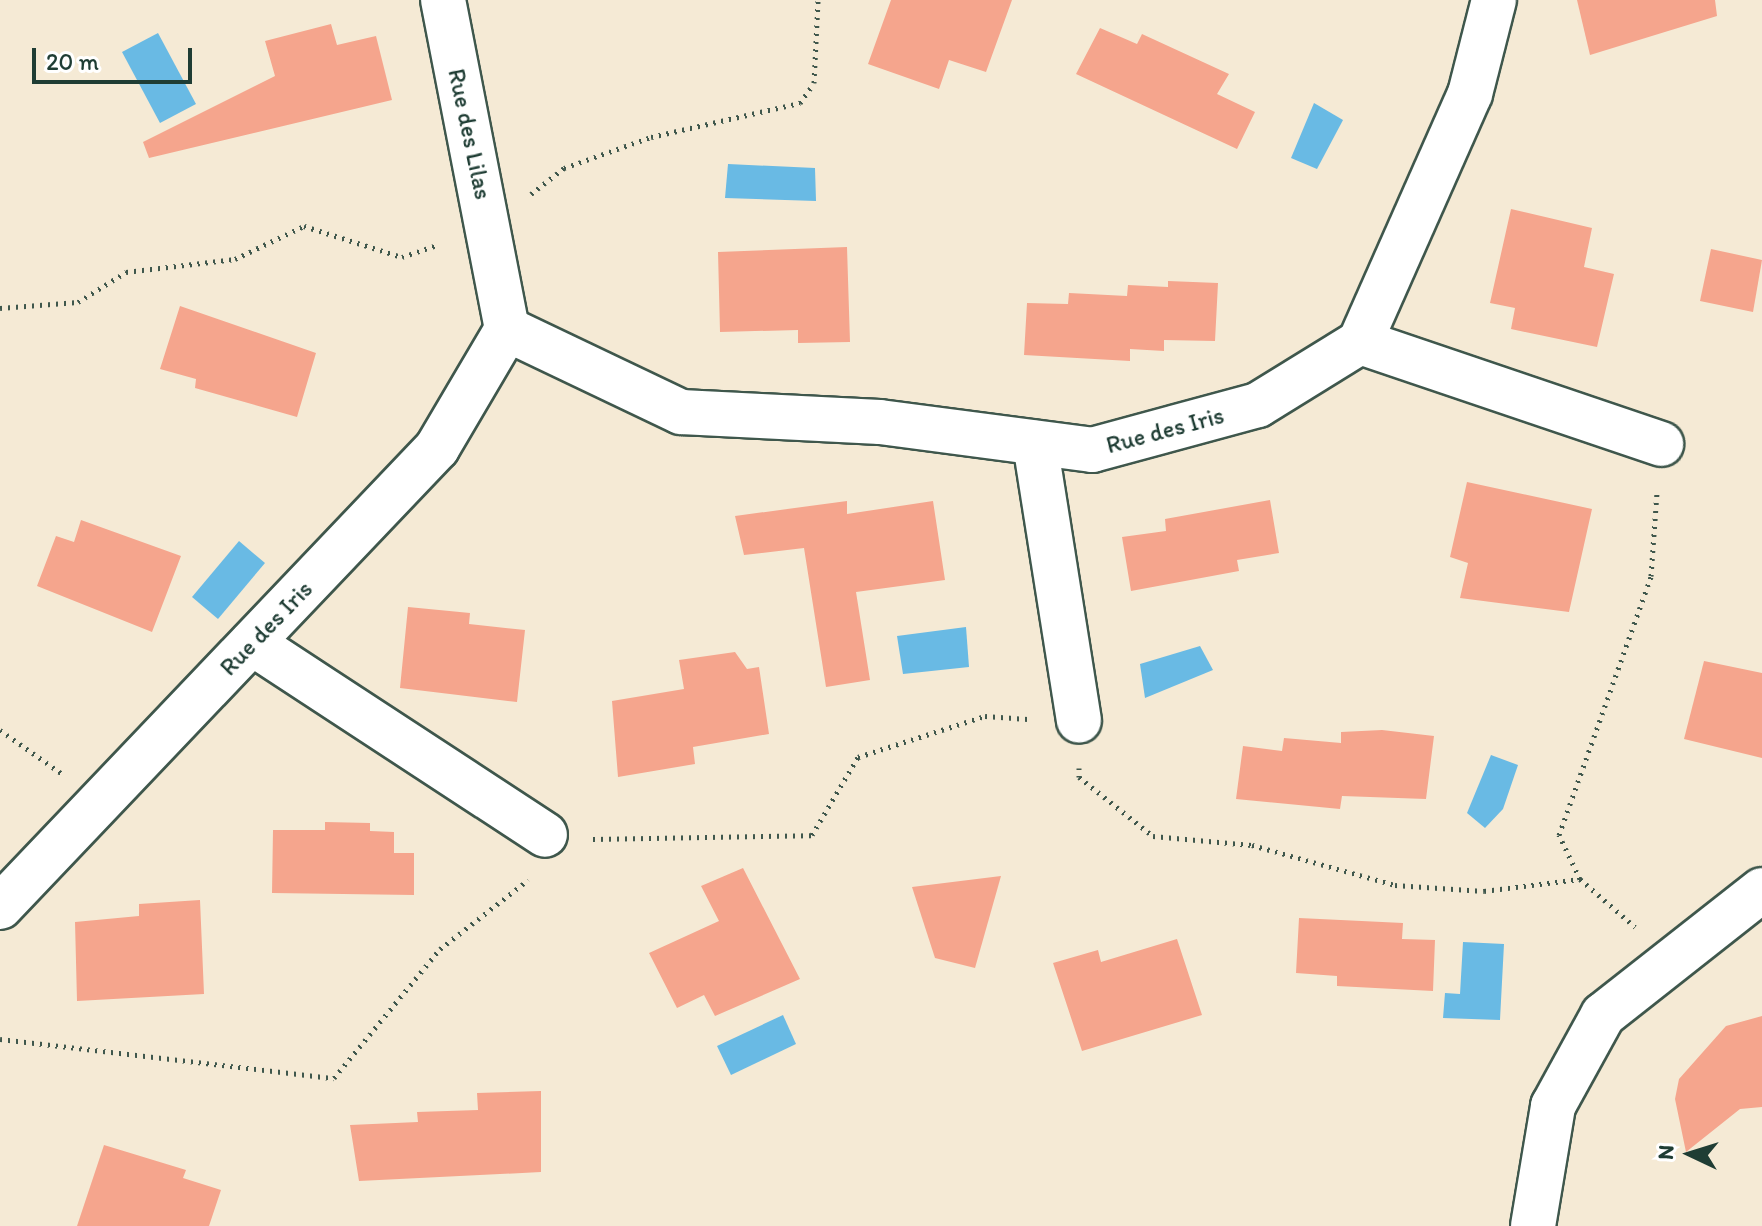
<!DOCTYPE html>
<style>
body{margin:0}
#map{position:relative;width:1762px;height:1226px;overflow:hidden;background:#f5ead5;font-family:Itim,sans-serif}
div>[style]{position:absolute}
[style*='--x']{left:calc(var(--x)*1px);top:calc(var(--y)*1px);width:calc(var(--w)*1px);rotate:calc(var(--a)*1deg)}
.water>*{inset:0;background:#69bae4}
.building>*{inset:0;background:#f5a58d}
.path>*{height:5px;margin-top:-2.5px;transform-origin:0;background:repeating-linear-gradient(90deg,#3f574c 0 2px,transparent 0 8px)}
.roads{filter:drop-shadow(2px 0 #3f574c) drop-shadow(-2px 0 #3f574c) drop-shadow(0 2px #3f574c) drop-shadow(0 -2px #3f574c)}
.minor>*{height:44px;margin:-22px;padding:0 22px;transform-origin:22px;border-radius:22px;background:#fff}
span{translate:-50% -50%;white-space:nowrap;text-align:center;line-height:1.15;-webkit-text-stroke:6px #fff;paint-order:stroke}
.street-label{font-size:24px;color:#1f3d34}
.north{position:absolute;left:1650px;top:1114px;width:80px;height:80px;-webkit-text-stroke:6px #fff;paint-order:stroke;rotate:274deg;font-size:22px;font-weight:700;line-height:32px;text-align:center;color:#1f3d34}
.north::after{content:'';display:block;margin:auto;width:28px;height:36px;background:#1f3d34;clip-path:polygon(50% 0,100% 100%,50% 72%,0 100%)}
.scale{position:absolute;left:32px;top:48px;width:160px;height:36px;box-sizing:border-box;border:4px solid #1f3d34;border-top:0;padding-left:10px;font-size:24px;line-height:28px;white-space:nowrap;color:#1f3d34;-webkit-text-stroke:6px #fff;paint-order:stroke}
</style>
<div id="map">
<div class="water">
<i style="clip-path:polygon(158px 33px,196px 104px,160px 123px,122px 52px)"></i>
<i style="clip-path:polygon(1314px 103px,1343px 120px,1317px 169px,1291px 158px)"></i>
<i style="clip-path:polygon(728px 164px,815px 168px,816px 201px,725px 198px)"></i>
<i style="clip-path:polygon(239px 541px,265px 563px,218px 619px,192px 597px)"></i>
<i style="clip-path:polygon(966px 627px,969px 667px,903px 674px,897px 636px)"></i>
<i style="clip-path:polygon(1200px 646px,1213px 670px,1145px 698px,1140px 664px)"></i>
<i style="clip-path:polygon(1491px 755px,1518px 765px,1503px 809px,1485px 828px,1467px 813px)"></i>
<i style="clip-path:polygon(1463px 942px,1504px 944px,1500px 1020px,1443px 1018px,1445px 993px,1460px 994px)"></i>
<i style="clip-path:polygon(783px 1015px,796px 1044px,731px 1075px,717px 1046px)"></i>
</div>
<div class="building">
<i style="clip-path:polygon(891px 0,1012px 0,986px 72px,949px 60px,939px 89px,868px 64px)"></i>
<i style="clip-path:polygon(1577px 0,1715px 0,1717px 16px,1590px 55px)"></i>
<i style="clip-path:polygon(331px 24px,337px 45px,376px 36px,392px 100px,149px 158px,143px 142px,275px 76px,265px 41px)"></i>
<i style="clip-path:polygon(1100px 28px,1137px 44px,1142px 34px,1229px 74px,1217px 94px,1255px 112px,1237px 149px,1076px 74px)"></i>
<i style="clip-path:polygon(1511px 209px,1592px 228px,1584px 267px,1614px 274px,1597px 347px,1511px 329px,1515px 308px,1490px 303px)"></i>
<i style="clip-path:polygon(847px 247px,850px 342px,798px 343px,798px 330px,720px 332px,718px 252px)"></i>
<i style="clip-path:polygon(1711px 249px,1762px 260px,1753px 312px,1700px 301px)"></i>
<i style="clip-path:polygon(1168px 281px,1218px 283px,1215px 341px,1164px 340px,1164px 351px,1130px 349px,1130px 361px,1024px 355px,1027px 303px,1068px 304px,1069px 293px,1127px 296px,1128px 285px,1168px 287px)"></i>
<i style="clip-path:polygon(180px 306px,316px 353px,297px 417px,195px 388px,196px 379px,160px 369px)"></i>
<i style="clip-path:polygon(1467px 482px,1592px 509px,1569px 612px,1460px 598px,1468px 563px,1450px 557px)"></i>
<i style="clip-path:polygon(1270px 500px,1279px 553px,1237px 560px,1239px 571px,1131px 591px,1122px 537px,1166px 531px,1165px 519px)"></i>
<i style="clip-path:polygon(847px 501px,847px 514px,933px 501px,945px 580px,856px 592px,870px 680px,826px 687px,804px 548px,744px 555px,735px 516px)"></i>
<i style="clip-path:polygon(81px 520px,181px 556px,152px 632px,37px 586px,56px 536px,74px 542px)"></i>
<i style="clip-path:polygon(408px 607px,470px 613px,469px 624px,525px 630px,517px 702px,400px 688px)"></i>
<i style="clip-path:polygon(735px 652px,747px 669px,759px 667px,769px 734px,693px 747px,695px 764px,618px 777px,612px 701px,684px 689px,679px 660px)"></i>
<i style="clip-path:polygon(1704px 661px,1762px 673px,1762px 758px,1684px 739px)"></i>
<i style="clip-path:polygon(1382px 730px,1434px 736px,1426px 799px,1342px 796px,1340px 809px,1236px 799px,1243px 746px,1282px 751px,1284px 738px,1341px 743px,1341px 732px)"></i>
<i style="clip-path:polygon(325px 822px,370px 823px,370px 831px,394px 832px,394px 853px,414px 853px,414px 895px,272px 893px,273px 830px,325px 830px)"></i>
<i style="clip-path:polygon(743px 868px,800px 979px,715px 1016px,704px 995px,677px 1008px,649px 953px,719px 921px,701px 886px)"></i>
<i style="clip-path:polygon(1001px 876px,975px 968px,935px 958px,912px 887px)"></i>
<i style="clip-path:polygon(200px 900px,204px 994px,77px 1001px,75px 922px,139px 916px,139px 904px)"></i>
<i style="clip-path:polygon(1299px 918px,1403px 923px,1402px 939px,1435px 940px,1433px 991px,1337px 986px,1337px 976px,1296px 973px)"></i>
<i style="clip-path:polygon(1177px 939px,1202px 1015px,1082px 1051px,1053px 963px,1098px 950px,1101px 962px)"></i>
<i style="clip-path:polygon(1762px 1016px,1762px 1107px,1740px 1109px,1686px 1152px,1675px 1099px,1679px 1079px,1726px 1026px)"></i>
<i style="clip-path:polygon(541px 1091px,541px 1172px,359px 1181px,350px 1125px,418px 1122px,417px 1112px,478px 1110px,477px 1093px)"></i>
<i style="clip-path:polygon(104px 1145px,186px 1170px,183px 1178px,221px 1190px,209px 1226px,77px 1226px)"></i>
</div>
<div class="path">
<i style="--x:531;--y:194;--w:42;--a:-38.2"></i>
<i style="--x:564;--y:168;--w:92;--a:-19.6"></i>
<i style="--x:651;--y:137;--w:153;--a:-12.9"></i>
<i style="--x:800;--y:103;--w:24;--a:-55"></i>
<i style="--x:814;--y:83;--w:83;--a:-87.2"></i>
<i style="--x:0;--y:308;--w:78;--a:-4.4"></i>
<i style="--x:78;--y:302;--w:57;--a:-32"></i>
<i style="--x:126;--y:272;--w:110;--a:-6.8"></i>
<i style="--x:235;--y:259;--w:76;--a:-25.6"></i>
<i style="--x:304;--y:226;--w:103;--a:17.6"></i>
<i style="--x:402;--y:257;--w:39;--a:-19"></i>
<i style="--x:0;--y:730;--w:75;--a:35.2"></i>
<i style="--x:1079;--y:768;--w:9;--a:90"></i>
<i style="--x:1079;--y:777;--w:95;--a:38.6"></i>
<i style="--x:1153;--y:836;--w:99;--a:5.2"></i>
<i style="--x:1252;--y:845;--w:148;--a:15.6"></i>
<i style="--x:1395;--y:885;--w:89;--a:3.9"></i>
<i style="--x:1484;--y:891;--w:97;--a:-7.1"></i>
<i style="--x:1580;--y:879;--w:73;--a:41.1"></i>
<i style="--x:593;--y:839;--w:219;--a:-1"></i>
<i style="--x:812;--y:835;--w:91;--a:-59.5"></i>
<i style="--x:858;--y:757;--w:133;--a:-17.9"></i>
<i style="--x:985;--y:716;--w:43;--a:4"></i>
<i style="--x:1580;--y:879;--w:49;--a:-115.5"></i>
<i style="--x:1559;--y:835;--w:275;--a:-70.4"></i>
<i style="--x:1651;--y:576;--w:83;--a:-85.9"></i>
<i style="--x:0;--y:1039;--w:336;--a:6.7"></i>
<i style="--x:334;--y:1078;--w:167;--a:-50.6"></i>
<i style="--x:440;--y:949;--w:112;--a:-38.1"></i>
</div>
<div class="roads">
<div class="minor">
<i style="--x:507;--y:329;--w:193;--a:25.5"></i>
<i style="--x:681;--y:412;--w:199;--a:2.9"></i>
<i style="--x:880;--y:422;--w:214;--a:7.5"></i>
<i style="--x:1092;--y:450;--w:172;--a:-15.2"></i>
<i style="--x:1258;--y:405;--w:120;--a:-31.7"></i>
<i style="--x:1360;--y:342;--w:271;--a:-66.1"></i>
<i style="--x:1470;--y:94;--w:97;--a:-75.7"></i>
<i style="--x:1360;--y:342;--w:318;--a:18.7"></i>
<i style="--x:1035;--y:443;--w:281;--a:81"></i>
<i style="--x:252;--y:643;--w:350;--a:33.2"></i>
<i style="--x:0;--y:907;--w:634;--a:-46.41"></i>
<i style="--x:437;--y:448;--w:138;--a:-59.5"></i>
<i style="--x:507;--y:329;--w:335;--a:-101"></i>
<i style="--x:1533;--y:1226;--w:122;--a:-80.5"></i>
<i style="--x:1553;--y:1106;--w:104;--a:-61.2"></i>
<i style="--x:1603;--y:1015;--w:202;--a:-38.2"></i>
</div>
</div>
<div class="street-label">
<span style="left:470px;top:134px;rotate:78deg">Rue des Lilas</span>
<span style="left:1165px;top:430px;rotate:-15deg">Rue des Iris</span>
<span style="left:266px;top:628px;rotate:-46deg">Rue des Iris</span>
</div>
<div class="north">N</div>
<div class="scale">20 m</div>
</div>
